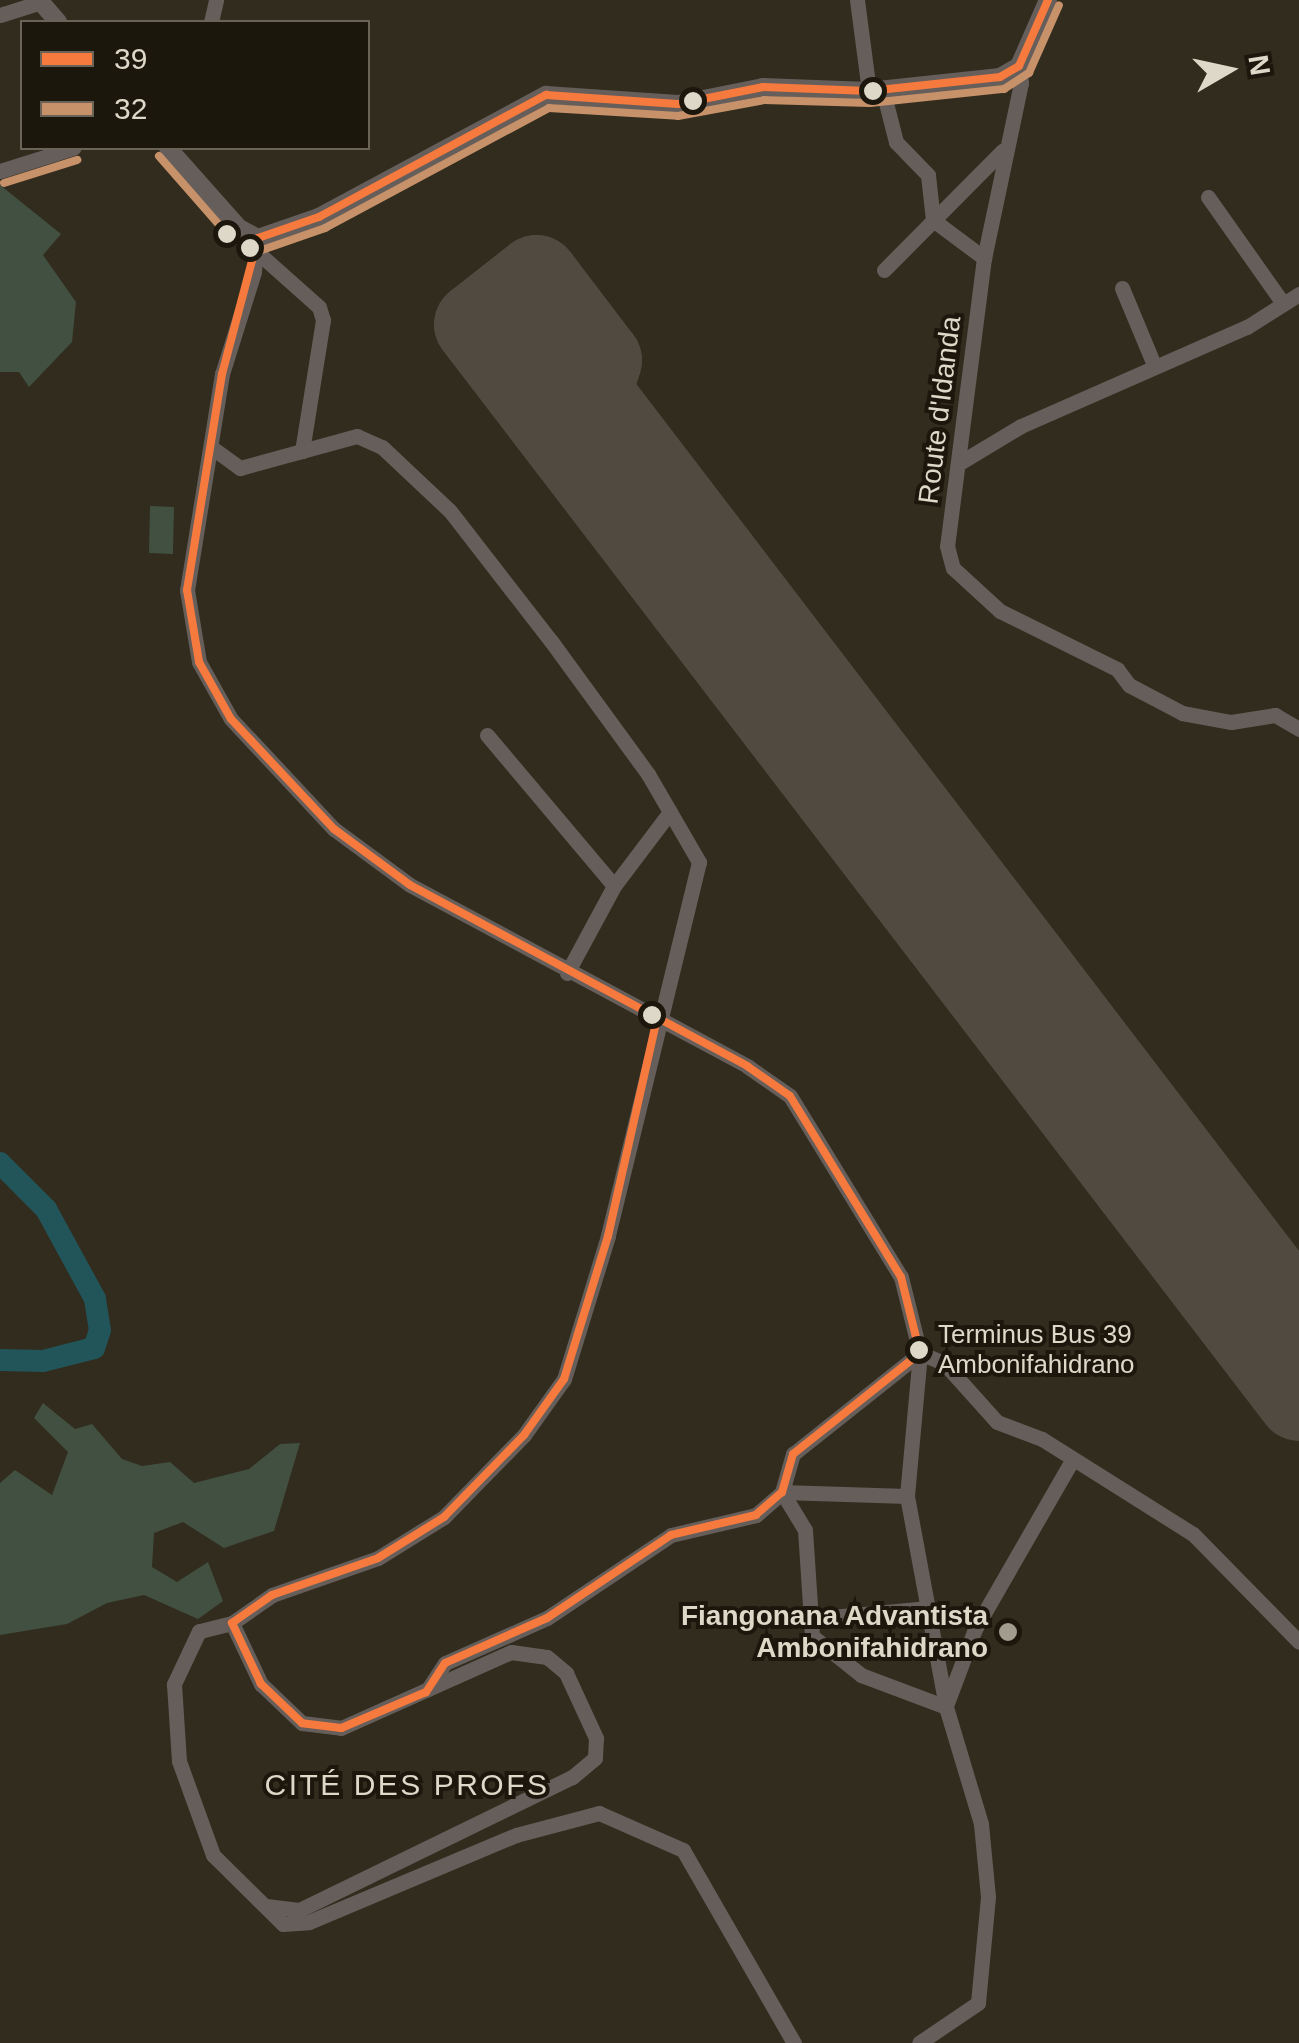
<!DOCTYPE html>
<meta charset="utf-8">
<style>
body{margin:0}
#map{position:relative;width:1299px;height:2043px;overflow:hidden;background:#312c1d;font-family:Arial,sans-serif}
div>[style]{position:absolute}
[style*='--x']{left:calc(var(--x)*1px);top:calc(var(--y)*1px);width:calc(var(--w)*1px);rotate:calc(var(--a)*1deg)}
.green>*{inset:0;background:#415040}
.river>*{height:22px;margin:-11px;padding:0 11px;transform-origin:11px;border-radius:11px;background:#22555a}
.runway>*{height:85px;margin:-42.5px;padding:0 42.5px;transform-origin:42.5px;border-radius:42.5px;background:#504a40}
.minor>*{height:15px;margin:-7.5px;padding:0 7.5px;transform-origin:7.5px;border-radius:7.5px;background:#655e5b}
.tertiary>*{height:18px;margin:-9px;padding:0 9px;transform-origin:9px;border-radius:9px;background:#655e5b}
.bus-1>*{height:8px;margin:-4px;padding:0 4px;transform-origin:4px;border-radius:4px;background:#f6793e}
.bus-2>*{height:8px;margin:-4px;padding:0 4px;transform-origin:4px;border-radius:4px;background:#c7916a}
.dots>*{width:28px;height:28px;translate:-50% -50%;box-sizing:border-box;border:5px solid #1c170d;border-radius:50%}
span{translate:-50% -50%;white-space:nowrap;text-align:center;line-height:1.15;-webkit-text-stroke:8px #1c170d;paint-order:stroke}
.bus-label{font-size:26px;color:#ded8c9}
.left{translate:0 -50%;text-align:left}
.street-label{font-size:28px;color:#ded8c9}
.poi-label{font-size:28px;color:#ded8c9;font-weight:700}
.right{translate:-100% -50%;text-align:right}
.neighbourhood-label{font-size:30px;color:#ded8c9;letter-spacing:2.5px}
.legend{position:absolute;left:20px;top:20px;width:350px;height:130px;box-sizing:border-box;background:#1c170d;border:2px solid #6a6458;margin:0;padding:12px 18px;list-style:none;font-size:30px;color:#ded8c9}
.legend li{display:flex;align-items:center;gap:20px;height:50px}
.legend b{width:50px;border:2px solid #6a6458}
.north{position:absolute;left:1179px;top:20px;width:100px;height:100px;-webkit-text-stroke:8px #1c170d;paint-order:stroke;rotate:81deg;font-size:28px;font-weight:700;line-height:40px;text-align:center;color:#ded8c9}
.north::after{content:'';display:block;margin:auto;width:35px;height:45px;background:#ded8c9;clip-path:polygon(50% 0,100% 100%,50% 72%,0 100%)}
</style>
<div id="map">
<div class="green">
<i style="clip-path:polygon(0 185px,61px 234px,43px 255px,76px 302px,72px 342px,29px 387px,19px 372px,0 372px)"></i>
<i style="clip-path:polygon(150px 506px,174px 507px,173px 554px,149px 553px)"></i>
<i style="clip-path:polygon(43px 1403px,75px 1429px,92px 1424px,122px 1459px,142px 1466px,170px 1462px,194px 1483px,249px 1469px,280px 1444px,300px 1443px,274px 1531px,224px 1548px,183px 1522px,154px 1533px,152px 1567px,177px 1582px,208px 1562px,223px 1601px,198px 1619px,144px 1595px,107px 1603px,67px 1624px,0 1635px,0 1483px,15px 1470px,52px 1495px,68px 1452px,34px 1418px)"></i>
</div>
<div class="river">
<i style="--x:0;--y:1163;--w:65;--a:45"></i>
<i style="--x:46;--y:1209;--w:102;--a:61.4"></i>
<i style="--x:95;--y:1299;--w:31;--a:81"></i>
<i style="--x:100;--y:1330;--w:19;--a:108"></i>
<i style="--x:94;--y:1348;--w:53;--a:165.7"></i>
<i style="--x:43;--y:1361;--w:43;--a:-178.7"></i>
</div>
<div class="runway">
<i style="--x:1299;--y:1321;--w:1169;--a:-127.39"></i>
<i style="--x:589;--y:392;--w:34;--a:-73"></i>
<i style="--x:599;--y:360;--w:104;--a:-127.2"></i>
<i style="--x:536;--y:277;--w:76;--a:141.9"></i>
<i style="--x:476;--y:324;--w:1353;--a:52.54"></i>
</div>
<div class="minor">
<i style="--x:857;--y:0;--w:92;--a:82.5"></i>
<i style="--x:0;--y:15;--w:43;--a:-17.6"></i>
<i style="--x:211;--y:22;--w:23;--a:-77"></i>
<i style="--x:1019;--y:66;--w:17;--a:83"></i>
<i style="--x:1021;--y:83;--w:179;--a:101.9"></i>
<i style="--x:984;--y:258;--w:290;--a:97.3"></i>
<i style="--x:947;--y:546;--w:23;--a:75"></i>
<i style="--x:953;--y:568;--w:64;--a:42.5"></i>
<i style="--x:1000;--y:611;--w:131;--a:26.4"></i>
<i style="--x:1117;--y:669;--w:20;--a:53"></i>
<i style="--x:1129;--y:685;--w:60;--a:27.8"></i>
<i style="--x:1182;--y:713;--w:50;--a:10.4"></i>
<i style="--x:1231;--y:722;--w:45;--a:-9"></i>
<i style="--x:1275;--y:715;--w:28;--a:30"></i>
<i style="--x:883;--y:91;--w:53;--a:75.7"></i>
<i style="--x:896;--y:142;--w:46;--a:45.9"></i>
<i style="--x:928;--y:175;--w:45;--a:83.7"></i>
<i style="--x:933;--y:220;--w:64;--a:36.7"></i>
<i style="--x:0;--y:171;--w:77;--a:-17.5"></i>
<i style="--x:1208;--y:197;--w:128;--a:54.8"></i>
<i style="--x:258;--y:238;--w:34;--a:97"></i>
<i style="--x:254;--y:272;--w:107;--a:107.4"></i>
<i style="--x:222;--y:374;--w:219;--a:99.2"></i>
<i style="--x:187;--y:590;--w:73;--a:80.5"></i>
<i style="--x:199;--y:662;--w:65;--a:60.7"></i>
<i style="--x:231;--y:719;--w:151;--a:46.9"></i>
<i style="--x:334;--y:829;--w:94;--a:36.4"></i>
<i style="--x:410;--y:885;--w:383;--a:28.2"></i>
<i style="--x:747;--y:1066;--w:52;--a:34.9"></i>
<i style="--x:790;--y:1096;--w:212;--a:58.5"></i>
<i style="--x:901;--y:1277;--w:78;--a:76"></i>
<i style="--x:920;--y:1353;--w:144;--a:95.2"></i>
<i style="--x:907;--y:1496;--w:215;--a:79.5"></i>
<i style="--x:946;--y:1707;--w:122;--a:73.3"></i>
<i style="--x:981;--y:1824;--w:73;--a:84.5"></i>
<i style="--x:988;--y:1897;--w:106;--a:95.4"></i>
<i style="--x:978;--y:2003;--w:71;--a:145.9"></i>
<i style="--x:256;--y:251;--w:84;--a:41.6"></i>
<i style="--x:319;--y:307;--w:14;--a:73"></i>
<i style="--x:323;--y:320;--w:133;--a:99.1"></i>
<i style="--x:884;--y:270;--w:168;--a:-45.2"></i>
<i style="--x:1122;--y:288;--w:83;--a:67.4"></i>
<i style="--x:211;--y:447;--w:36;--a:36"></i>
<i style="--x:240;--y:468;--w:121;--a:-15.3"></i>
<i style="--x:357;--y:436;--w:27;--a:24"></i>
<i style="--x:382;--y:447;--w:93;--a:43.3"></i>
<i style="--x:450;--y:511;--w:165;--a:52.2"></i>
<i style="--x:551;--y:641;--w:165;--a:53.9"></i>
<i style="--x:648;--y:774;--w:102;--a:59.9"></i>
<i style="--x:699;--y:862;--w:385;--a:103.7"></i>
<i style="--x:608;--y:1236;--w:150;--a:107.1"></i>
<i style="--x:564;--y:1379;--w:69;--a:125.5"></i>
<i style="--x:524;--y:1435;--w:115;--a:134.3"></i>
<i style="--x:444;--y:1517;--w:78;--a:148.2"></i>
<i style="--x:378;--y:1558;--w:112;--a:160.8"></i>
<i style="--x:272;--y:1595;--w:49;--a:145"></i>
<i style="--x:232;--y:1623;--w:34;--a:166"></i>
<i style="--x:199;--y:1631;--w:59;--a:115.3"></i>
<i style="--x:174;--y:1684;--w:77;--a:86.3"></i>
<i style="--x:179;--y:1761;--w:100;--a:70.1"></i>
<i style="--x:213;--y:1855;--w:98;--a:44.6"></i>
<i style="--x:283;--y:1924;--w:26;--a:-4"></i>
<i style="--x:309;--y:1922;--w:225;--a:-22.8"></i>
<i style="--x:516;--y:1835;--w:86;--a:-14.8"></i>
<i style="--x:599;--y:1813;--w:92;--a:23.8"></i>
<i style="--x:683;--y:1850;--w:223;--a:60.1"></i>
<i style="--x:961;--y:462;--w:70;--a:-31"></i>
<i style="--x:1021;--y:426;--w:247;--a:-23.7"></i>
<i style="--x:1247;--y:327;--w:62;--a:-32.4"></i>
<i style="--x:487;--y:735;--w:197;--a:49.9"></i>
<i style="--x:567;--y:973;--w:99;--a:-61.6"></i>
<i style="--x:614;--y:886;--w:93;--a:-52.9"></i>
<i style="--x:920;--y:1353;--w:26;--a:23"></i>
<i style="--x:944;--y:1363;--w:79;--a:48.1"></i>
<i style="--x:997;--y:1422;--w:48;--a:20.7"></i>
<i style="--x:1042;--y:1439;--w:178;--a:32.2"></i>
<i style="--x:1193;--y:1534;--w:151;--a:45.5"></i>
<i style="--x:782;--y:1492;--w:44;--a:58.8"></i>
<i style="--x:805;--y:1530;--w:106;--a:86.2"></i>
<i style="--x:812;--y:1636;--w:63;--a:38.5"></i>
<i style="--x:861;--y:1675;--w:91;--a:20.6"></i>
<i style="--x:782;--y:1492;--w:125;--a:1.8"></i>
<i style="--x:810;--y:1619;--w:119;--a:-5.3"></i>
<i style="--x:232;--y:1623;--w:68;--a:64.6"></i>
<i style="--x:261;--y:1684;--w:57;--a:43.6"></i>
<i style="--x:302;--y:1723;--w:39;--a:7"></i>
<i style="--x:341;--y:1728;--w:186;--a:-24.1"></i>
<i style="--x:511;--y:1652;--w:36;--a:8"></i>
<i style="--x:547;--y:1657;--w:25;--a:40"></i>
<i style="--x:566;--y:1673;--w:72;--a:65.2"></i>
<i style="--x:596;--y:1738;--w:20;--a:93"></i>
<i style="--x:595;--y:1758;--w:30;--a:140"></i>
<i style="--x:572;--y:1777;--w:304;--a:154"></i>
<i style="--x:299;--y:1910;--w:31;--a:-173"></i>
<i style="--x:428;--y:1689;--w:31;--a:-57"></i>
<i style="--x:445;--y:1663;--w:111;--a:-23.8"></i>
<i style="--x:547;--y:1618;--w:149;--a:-33.8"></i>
<i style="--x:671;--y:1535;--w:87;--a:-13.2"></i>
<i style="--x:756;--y:1515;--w:35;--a:-41"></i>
<i style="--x:782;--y:1492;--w:40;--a:-74"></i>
<i style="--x:793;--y:1454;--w:162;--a:-38.5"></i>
<i style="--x:947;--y:1703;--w:79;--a:-69.3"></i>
<i style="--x:975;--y:1629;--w:193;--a:-60.1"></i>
</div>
<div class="tertiary">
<i style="--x:39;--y:0;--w:29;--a:49"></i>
<i style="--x:168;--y:148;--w:107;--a:48.4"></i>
<i style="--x:239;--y:228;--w:21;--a:28"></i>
<i style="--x:258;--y:238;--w:65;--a:-19"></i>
<i style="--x:319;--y:217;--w:258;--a:-28.3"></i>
<i style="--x:546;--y:95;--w:132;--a:3.9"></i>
<i style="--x:678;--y:104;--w:87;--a:-11.3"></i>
<i style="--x:763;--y:87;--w:106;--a:2.2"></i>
<i style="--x:869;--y:91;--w:132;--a:-6.1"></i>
<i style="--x:1000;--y:77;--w:22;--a:-30"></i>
<i style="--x:1019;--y:66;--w:72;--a:-66.3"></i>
</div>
<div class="bus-1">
<i style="--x:258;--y:238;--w:141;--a:104.8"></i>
<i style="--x:222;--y:374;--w:219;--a:99.2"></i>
<i style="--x:187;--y:590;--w:73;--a:80.5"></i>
<i style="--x:199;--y:662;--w:65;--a:60.7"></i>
<i style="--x:231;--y:719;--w:151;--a:46.9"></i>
<i style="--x:334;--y:829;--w:94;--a:36.4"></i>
<i style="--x:410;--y:885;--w:383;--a:28.2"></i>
<i style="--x:747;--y:1066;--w:52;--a:34.9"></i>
<i style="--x:790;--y:1096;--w:212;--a:58.5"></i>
<i style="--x:901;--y:1277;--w:78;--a:76"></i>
<i style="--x:920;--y:1353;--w:162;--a:141.5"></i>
<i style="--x:793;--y:1454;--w:40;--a:106"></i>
<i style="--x:782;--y:1492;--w:35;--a:139"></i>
<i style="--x:756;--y:1515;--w:87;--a:166.8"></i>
<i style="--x:671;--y:1535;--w:149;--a:146.2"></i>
<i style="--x:547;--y:1618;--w:111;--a:156.2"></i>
<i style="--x:445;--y:1663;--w:35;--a:123"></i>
<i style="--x:426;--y:1692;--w:92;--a:157"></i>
<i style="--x:341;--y:1728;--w:39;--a:-173"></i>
<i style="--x:302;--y:1723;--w:57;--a:-136.4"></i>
<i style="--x:261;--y:1684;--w:68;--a:-115.4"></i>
<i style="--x:232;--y:1623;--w:49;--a:-35"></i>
<i style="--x:272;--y:1595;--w:112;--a:-19.2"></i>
<i style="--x:378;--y:1558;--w:78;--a:-31.8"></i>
<i style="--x:444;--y:1517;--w:115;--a:-45.7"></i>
<i style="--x:524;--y:1435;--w:69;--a:-54.5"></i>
<i style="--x:564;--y:1379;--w:150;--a:-72.9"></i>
<i style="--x:608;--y:1236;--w:222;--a:-77.3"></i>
<i style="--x:258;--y:238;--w:65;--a:-19"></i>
<i style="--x:319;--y:217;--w:258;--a:-28.3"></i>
<i style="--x:546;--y:95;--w:132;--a:3.9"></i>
<i style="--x:678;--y:104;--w:87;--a:-11.3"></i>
<i style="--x:763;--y:87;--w:106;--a:2.2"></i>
<i style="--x:869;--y:91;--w:132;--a:-6.1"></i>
<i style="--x:1000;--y:77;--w:22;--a:-30"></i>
<i style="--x:1019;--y:66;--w:72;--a:-66.3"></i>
</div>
<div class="bus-2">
<i style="--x:159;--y:156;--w:108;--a:48.8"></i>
<i style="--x:230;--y:237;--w:25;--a:29"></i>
<i style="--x:4;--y:183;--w:77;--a:-17.5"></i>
<i style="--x:262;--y:250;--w:67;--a:-19.2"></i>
<i style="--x:325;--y:228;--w:254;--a:-28.2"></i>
<i style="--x:549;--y:108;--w:129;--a:3.5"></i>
<i style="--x:678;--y:116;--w:87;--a:-10.5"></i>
<i style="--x:764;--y:100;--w:106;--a:1.6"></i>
<i style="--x:870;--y:103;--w:135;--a:-6"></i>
<i style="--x:1004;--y:89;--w:30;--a:-33"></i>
<i style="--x:1029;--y:73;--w:74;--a:-66.2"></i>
</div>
<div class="dots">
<i style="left:873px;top:91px;background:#ded8c9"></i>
<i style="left:693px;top:101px;background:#ded8c9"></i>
<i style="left:227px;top:234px;background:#ded8c9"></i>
<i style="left:250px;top:248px;background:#ded8c9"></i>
<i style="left:652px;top:1015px;background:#ded8c9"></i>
<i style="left:919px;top:1350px;background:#ded8c9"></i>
<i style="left:1008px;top:1632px;background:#a19c8d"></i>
</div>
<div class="bus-label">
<span class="left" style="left:938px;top:1350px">Terminus Bus 39<br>Ambonifahidrano</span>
</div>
<div class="street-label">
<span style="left:940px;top:410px;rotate:-83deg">Route d'Idanda</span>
</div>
<div class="poi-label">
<span class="right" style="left:988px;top:1632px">Fiangonana Advantista<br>Ambonifahidrano</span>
</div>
<div class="neighbourhood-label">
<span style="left:407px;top:1785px">CITÉ DES PROFS</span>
</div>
<ul class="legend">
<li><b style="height:12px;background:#f6793e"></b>39</li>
<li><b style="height:12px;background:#c7916a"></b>32</li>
</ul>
<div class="north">N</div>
</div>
